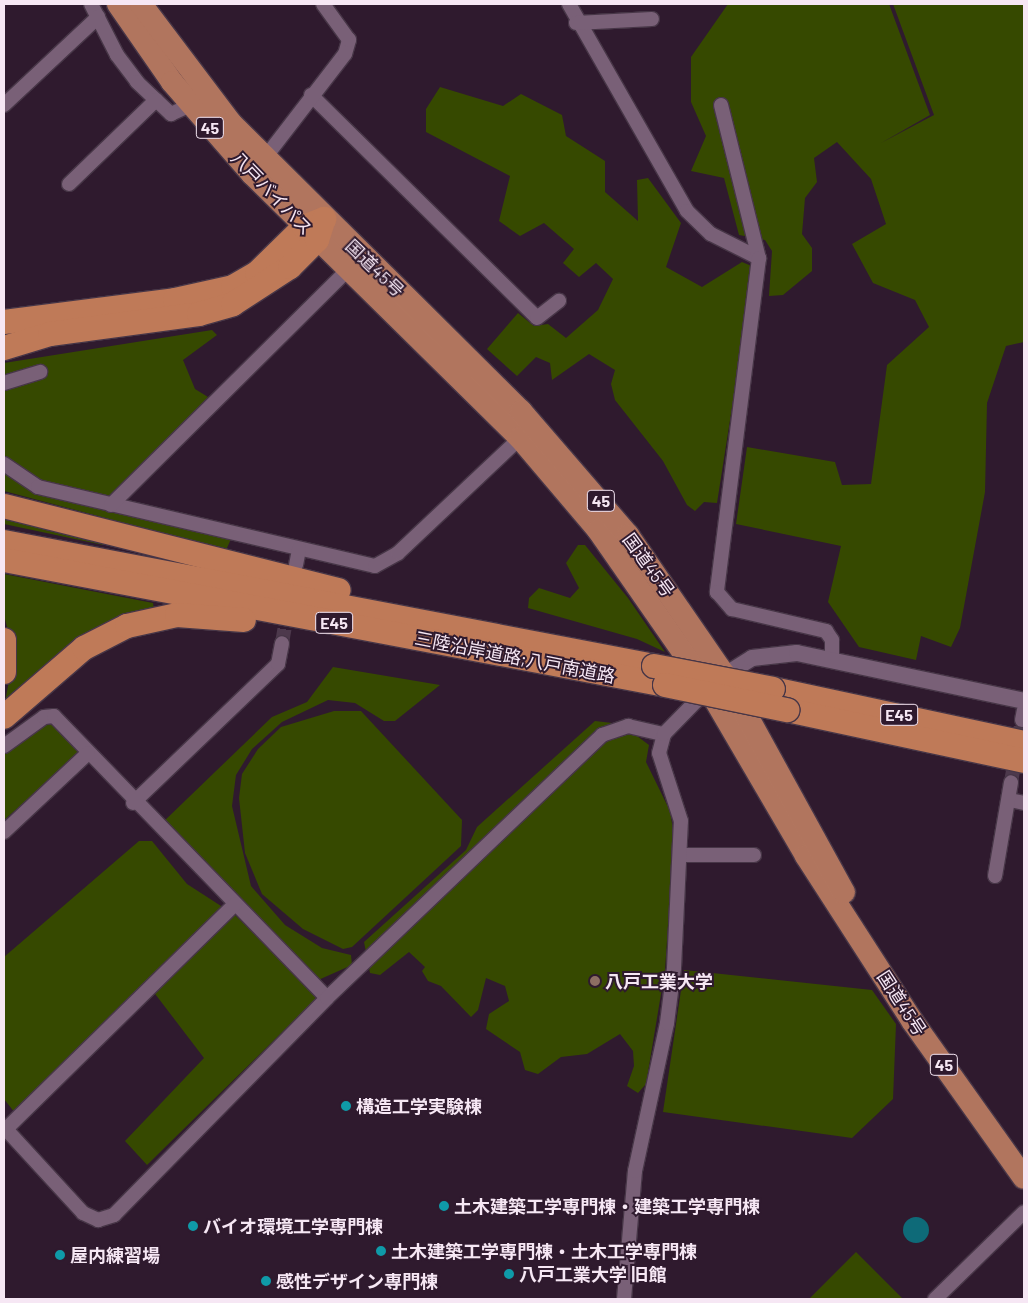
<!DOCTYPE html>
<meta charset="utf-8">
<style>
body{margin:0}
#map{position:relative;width:1028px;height:1303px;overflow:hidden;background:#2f1a2e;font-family:Barlow,"Noto Sans JP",sans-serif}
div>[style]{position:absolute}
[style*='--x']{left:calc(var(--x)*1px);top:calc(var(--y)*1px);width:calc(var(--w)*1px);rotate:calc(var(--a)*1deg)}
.green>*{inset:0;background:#364900}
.water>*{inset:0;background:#0e6a78}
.round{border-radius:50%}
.minor-tunnel>*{height:14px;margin-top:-7px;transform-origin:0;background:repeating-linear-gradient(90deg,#4d394c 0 14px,transparent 0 21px)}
.roads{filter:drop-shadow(1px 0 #473647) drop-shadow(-1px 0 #473647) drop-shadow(0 1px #473647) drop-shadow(0 -1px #473647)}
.minor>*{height:14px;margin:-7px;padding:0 7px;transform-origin:7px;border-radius:7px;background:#796077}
.tertiary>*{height:16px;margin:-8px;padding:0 8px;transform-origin:8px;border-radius:8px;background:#796077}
.trunk>*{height:22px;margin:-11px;padding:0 11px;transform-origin:11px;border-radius:11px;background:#b1755e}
.motorway>*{height:24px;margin:-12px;padding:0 12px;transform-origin:12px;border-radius:12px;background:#bf7a58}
.bridges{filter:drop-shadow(1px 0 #473647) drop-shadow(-1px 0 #473647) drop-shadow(0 1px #473647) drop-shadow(0 -1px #473647)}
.motorway-bridge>*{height:24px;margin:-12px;padding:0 12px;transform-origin:12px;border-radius:12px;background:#bf7a58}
.dots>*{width:14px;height:14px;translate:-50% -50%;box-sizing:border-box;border:2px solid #2f1a2e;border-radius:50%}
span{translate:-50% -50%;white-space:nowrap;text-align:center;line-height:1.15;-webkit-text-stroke:4px #2f1a2e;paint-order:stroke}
.shield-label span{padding:1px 4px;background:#2f1a2e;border:1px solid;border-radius:4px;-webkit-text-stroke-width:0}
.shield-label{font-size:16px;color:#f6e7f4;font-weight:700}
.street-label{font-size:18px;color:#f6e7f4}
.poi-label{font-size:18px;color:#f6e7f4;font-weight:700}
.left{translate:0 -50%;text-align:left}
.frame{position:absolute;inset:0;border:5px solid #f6e7f4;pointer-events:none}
</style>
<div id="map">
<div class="green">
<i style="clip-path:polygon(728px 4px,889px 4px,930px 115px,881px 143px,934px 115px,893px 4px,1024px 4px,1024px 342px,1006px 346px,987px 403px,985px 492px,960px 628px,951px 647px,921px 636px,916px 660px,859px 647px,828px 602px,841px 546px,736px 524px,747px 447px,835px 462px,842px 485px,871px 484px,887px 365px,929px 327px,915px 300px,873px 283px,852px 244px,886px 224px,871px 179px,837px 142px,814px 158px,817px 182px,805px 198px,802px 234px,812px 248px,812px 271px,783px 295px,769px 296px,772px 251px,765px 240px,739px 235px,724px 178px,691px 171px,706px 136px,691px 102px,691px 57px)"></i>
<i style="clip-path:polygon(440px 87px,503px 106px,521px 94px,562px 115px,566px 136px,605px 161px,605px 192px,638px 221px,637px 180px,648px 178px,681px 223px,666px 267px,702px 287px,742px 262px,754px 267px,717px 503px,704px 502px,695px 511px,687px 505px,663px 461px,615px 400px,611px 384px,615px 370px,589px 354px,552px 380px,550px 363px,536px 357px,517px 376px,487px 349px,518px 313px,534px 326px,548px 324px,566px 338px,598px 310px,613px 279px,596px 263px,579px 277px,563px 263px,574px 249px,544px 223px,520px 236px,499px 221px,510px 176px,426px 132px,426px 109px)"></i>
<i style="clip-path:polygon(212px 330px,217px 335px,183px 360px,195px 389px,208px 397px,102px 509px,231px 539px,226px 550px,4px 491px,4px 363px)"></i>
<i style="clip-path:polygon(4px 515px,106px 541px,103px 545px,4px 524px)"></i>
<i style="clip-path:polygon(578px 545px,585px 545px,628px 598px,665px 652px,637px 639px,528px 608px,529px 598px,539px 588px,570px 598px,579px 588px,566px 563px)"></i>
<i style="clip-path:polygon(4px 574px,153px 603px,154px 609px,4px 707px,14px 655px,4px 615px)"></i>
<i style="clip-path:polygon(333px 667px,440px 685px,395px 721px,384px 721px,355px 703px,328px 700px,282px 722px,252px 749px,236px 775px,232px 806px,251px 886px,285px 925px,322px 948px,351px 955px,352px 965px,316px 981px,160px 825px,272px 717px,307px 702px)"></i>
<i style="clip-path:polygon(334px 711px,361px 711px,462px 820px,461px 846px,352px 947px,343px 949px,303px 929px,262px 894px,245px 853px,239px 798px,242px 774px,258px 749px,281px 727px)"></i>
<i style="clip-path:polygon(50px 720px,81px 753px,4px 820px,4px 752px)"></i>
<i style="clip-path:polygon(595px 721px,621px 724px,649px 745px,646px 762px,670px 811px,674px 836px,665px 970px,646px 1084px,638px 1093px,627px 1086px,634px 1066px,633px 1051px,620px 1034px,587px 1054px,561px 1057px,538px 1074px,525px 1070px,520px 1052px,486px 1029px,489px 1014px,509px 1001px,505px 986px,486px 978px,478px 1010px,471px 1017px,441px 986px,428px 981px,422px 971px,425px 967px,409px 952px,380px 975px,370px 973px,364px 942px,466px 850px,477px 827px)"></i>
<i style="clip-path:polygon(139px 841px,152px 841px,187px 884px,235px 915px,318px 997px,147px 1165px,125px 1141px,204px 1058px,146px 982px,15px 1113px,4px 1099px,4px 957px)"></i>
<i style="clip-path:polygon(684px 970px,872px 990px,896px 1024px,893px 1099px,852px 1138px,663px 1112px)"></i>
<i style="clip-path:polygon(856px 1252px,902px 1298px,809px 1299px)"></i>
</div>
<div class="water">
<i class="round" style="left:903px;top:1217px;width:26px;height:26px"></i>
</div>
<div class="minor-tunnel">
<i style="--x:282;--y:643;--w:36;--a:-80"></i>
<i style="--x:1011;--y:782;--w:63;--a:-79.9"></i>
</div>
<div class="roads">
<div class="minor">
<i style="--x:91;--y:4;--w:57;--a:63"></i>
<i style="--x:117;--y:55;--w:34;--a:53"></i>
<i style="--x:137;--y:82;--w:47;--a:43.3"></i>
<i style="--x:171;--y:114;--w:21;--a:-25"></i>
<i style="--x:569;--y:4;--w:238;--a:60.3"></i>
<i style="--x:687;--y:211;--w:33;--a:44"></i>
<i style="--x:711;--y:234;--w:54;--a:26.6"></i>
<i style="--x:576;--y:23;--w:76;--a:-3"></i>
<i style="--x:311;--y:95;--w:317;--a:44.6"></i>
<i style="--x:537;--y:318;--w:28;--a:-38"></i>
<i style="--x:4;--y:105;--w:129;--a:-43.1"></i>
<i style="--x:721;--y:105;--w:158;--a:76.1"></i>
<i style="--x:759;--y:258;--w:337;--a:97.2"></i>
<i style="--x:717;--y:592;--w:23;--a:49"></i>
<i style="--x:732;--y:609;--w:97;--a:13.2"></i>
<i style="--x:826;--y:631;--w:11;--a:56"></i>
<i style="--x:832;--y:640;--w:19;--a:90"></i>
<i style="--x:264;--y:159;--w:133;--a:-52.4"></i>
<i style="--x:345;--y:54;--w:15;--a:-74"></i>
<i style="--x:349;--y:40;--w:44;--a:-125.8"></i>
<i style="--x:69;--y:184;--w:121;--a:-44"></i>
<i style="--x:4;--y:383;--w:38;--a:-17"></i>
<i style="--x:4;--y:464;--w:41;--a:34.1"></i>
<i style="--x:38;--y:487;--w:346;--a:13.2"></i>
<i style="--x:375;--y:566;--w:26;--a:-29"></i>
<i style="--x:398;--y:553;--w:168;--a:-43.3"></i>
<i style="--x:111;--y:505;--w:334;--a:-44.8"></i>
<i style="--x:296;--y:565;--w:16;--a:-79"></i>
<i style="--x:1022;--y:720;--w:10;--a:-79"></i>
<i style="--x:4;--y:746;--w:49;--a:-35.9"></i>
<i style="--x:44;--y:717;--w:10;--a:-6"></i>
<i style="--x:54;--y:716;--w:392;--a:45.9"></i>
<i style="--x:1010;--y:800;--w:14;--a:12"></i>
<i style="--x:133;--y:803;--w:201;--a:-43.8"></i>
<i style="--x:278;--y:664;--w:21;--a:-79"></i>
<i style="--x:4;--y:832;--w:115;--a:-43.2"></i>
<i style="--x:681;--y:855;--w:73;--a:0"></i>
<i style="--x:995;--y:876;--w:95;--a:-80.3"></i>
<i style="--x:4;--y:1127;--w:117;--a:47.4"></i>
<i style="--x:83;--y:1213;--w:17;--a:25"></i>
<i style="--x:98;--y:1220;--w:17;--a:-17"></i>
<i style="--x:114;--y:1215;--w:304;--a:-45.5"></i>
<i style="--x:327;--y:998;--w:381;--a:-43.7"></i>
<i style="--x:602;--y:735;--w:28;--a:-19"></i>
<i style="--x:628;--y:726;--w:37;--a:13"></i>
<i style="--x:4;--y:1131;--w:324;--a:-44.5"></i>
<i style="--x:624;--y:1299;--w:128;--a:-85.1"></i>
<i style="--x:635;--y:1171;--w:151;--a:-77.8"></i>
<i style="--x:667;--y:1023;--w:55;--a:-82.7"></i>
<i style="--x:674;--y:968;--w:147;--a:-87.3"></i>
<i style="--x:681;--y:821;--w:71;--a:-107.9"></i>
<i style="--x:659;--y:753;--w:20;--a:-75"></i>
<i style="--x:664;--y:734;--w:60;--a:-45.7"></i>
<i style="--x:935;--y:1299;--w:124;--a:-44.3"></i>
</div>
<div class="tertiary">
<i style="--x:717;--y:680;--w:41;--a:-32.2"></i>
<i style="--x:752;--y:658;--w:45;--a:-6.3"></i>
<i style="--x:797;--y:653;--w:232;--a:11.9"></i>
</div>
<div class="trunk">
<i style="--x:118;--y:4;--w:95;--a:55.3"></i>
<i style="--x:172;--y:82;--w:122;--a:49"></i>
<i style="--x:252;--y:174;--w:376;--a:44.6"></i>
<i style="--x:520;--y:438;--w:121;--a:49.7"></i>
<i style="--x:598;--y:530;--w:193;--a:55.2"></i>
<i style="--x:708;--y:688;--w:194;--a:59.7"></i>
<i style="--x:806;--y:856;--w:197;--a:57.2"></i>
<i style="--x:913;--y:1022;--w:191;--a:54.6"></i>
<i style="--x:141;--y:4;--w:149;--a:52.9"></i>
<i style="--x:231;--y:123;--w:409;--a:44.8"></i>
<i style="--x:521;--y:411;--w:164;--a:49.2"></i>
<i style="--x:628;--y:535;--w:169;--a:55.4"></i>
<i style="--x:724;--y:674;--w:249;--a:61.2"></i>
</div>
<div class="motorway">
<i style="--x:4;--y:322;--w:172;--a:-7.3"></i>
<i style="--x:175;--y:300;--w:59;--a:-12.6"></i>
<i style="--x:233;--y:287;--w:28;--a:-30"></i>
<i style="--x:257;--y:273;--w:66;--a:-44.4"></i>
<i style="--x:304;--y:227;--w:22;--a:-22"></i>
<i style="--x:4;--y:348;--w:48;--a:-16.9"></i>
<i style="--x:50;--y:334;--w:150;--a:-7.6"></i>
<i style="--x:199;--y:314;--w:35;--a:-16"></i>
<i style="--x:233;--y:304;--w:68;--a:-33"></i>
<i style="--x:290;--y:267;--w:38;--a:-45"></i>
<i style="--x:317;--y:240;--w:22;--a:-72"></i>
<i style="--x:4;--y:506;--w:345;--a:14.1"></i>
<i style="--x:4;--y:542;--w:662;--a:10.8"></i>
<i style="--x:4;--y:560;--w:673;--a:10.71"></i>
<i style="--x:4;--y:640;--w:32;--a:90"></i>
<i style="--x:773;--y:689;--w:257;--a:12.1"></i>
<i style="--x:787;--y:710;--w:242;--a:12.1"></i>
<i style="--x:4;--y:717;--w:106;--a:-40.8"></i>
<i style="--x:84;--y:648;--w:48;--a:-27.1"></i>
<i style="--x:127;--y:626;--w:51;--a:-12.4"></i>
<i style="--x:177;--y:615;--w:67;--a:4.3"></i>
</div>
</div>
<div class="bridges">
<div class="motorway-bridge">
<i style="--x:654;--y:666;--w:121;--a:10.9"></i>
<i style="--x:665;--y:685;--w:125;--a:11.6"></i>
</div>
</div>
<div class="dots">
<i style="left:595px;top:981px;background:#8d6e63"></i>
<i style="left:346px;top:1106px;background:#0f9aa8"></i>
<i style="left:444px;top:1206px;background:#0f9aa8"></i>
<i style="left:193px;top:1226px;background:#0f9aa8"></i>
<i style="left:381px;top:1251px;background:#0f9aa8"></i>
<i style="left:60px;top:1255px;background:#0f9aa8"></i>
<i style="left:509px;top:1274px;background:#0f9aa8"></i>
<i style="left:266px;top:1281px;background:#0f9aa8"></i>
</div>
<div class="shield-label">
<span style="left:210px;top:128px">45</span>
<span style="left:601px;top:501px">45</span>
<span style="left:334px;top:623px">E45</span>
<span style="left:899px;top:715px">E45</span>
<span style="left:944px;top:1065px">45</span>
</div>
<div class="street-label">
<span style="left:272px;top:193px;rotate:46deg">八戸バイパス</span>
<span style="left:375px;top:268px;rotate:44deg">国道45号</span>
<span style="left:649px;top:565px;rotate:54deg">国道45号</span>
<span style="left:515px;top:657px;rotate:11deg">三陸沿岸道路;八戸南道路</span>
<span style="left:902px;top:1003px;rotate:57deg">国道45号</span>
</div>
<div class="poi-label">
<span class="left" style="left:605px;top:981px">八戸工業大学</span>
<span class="left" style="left:356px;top:1106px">構造工学実験棟</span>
<span class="left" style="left:454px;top:1206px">土木建築工学専門棟・建築工学専門棟</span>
<span class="left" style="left:203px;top:1226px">バイオ環境工学専門棟</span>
<span class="left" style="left:391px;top:1251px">土木建築工学専門棟・土木工学専門棟</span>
<span class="left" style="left:70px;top:1255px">屋内練習場</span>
<span class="left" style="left:519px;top:1274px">八戸工業大学 旧館</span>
<span class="left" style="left:276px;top:1281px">感性デザイン専門棟</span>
</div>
<div class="frame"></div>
</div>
